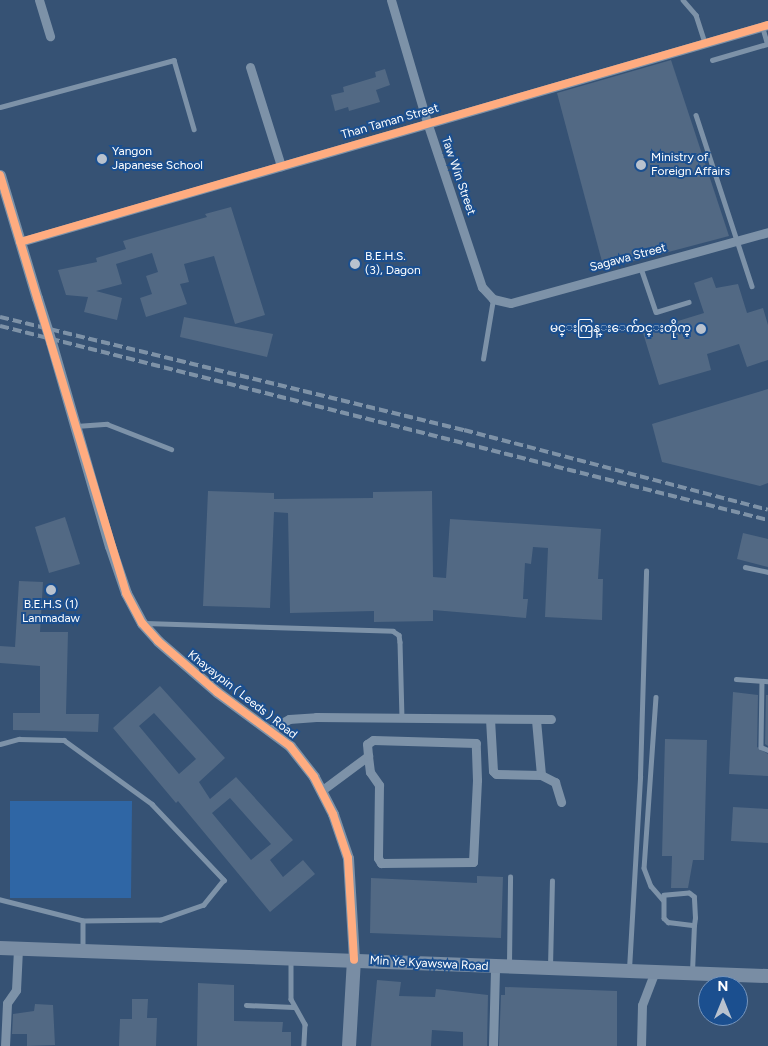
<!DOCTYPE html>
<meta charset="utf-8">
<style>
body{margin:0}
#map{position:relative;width:768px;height:1046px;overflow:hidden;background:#365274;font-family:Figtree,"Noto Sans Myanmar",sans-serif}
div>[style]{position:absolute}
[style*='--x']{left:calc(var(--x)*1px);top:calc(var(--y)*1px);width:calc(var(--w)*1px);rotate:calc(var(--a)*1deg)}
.green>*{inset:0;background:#2f66a5}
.building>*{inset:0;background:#526984}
.service>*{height:4.5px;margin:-2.25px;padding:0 2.25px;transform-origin:2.25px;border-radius:2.25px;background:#7d92a8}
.minor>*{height:9px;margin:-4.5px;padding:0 4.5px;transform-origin:4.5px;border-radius:4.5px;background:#7d92a8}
.tertiary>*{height:11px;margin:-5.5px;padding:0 5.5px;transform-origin:5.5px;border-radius:5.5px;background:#7d92a8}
.secondary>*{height:14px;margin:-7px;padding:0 7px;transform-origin:7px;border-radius:7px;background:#798da4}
.rail>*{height:4px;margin-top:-2px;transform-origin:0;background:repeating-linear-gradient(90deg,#7e92a7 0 9px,transparent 0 13px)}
.tertiary-bridge>*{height:11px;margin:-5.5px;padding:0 5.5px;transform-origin:5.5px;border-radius:5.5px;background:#7d92a8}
.cycleway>*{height:8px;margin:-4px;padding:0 4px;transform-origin:4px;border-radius:4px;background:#ffac80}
.dots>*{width:14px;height:14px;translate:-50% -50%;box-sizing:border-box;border:2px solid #1b4f8f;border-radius:50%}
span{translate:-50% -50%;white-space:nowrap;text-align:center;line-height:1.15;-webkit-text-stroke:4px #1b4f8f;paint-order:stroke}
.street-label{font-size:12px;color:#fff}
.poi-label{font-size:12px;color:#fff}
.left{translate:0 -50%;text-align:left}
.right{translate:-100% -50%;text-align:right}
.north{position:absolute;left:698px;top:976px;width:50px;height:50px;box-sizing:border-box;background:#1b4f8f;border:1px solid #7695bc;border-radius:50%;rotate:0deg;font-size:14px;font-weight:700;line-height:20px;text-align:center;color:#fff}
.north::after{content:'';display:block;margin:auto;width:18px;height:22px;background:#b9c2ce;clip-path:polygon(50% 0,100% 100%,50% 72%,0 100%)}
</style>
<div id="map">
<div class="green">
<i style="clip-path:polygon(10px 801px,132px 801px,131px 898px,10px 898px)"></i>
</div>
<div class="building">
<i style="clip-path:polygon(671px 60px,729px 236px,604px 269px,557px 93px)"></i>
<i style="clip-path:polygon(385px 69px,390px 85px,376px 90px,380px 102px,349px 111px,348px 107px,335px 111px,331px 95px,344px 92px,343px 87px,376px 77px,375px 72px)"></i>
<i style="clip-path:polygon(231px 207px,265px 315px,235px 324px,214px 256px,184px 264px,189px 282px,180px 284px,187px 304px,146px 317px,140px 298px,152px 294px,146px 276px,158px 272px,152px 253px,116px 264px,122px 284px,96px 291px,122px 298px,117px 320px,84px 312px,88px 297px,66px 295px,58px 270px,97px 262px,96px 258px,126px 249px,123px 241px,207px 217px,205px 214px)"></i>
<i style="clip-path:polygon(712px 277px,716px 288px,738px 284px,747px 313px,763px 308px,768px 325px,768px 360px,747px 367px,739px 344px,707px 354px,711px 370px,659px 385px,643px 333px,666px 328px,665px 325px,704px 313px,694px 283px)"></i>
<i style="clip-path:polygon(184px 317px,273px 334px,267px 357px,180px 337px)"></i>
<i style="clip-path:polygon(768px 389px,768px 483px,760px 486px,662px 462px,652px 424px)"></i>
<i style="clip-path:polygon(208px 491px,274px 493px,274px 499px,373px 498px,373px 492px,432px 491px,433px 577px,446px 578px,450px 519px,601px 529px,598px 579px,603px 579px,602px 620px,545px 617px,548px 548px,533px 547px,531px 564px,525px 563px,523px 599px,528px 599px,526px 618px,433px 610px,433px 621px,374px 622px,374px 611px,290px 613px,288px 513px,274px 512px,270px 608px,203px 606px)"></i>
<i style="clip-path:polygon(65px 517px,80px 564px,49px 573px,35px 527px)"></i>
<i style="clip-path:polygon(743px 533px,768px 539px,768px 567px,737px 559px)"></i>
<i style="clip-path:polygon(19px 581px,43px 582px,40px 632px,68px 632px,66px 714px,99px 714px,98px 732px,13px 730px,13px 713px,40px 713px,40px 666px,0 663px,0 646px,15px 647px)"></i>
<i style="clip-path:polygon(evenodd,160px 686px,225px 758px,199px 782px,210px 799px,236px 777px,293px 840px,270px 860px,283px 877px,303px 860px,315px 874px,270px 912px,178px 801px,176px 803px,113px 728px,160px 686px,154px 713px,196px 759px,179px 774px,139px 726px,154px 713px,160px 686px,230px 798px,271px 844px,251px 860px,212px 813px,230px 798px)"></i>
<i style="clip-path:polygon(733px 692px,758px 695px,757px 747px,768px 754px,768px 776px,729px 774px)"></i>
<i style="clip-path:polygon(766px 695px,768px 695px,768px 746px,765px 744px)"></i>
<i style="clip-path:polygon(665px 739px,707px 740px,704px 860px,693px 860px,688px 888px,671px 888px,672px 856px,662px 856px)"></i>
<i style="clip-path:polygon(733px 807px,768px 809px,768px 843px,731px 841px)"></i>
<i style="clip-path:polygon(477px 876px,503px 877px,501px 938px,370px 933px,371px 878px,477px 883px)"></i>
<i style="clip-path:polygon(377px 980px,401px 982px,399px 996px,435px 997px,436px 989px,488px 995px,487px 1046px,463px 1046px,463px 1032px,432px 1030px,431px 1046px,371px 1046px)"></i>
<i style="clip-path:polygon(198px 983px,234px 985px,234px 1021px,283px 1022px,282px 1032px,291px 1032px,291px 1046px,197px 1046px)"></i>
<i style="clip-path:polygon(505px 987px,617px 991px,617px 1046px,499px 1046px,501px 995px,505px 995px)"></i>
<i style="clip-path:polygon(132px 999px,148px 999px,147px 1018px,157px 1018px,156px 1046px,119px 1046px,120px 1019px,132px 1019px)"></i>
<i style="clip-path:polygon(35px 1004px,53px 1005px,55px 1045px,27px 1046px,27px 1034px,12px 1034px,13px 1014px,34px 1011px)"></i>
</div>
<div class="service">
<i style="--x:683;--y:0;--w:20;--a:49"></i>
<i style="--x:696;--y:15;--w:29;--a:72"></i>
<i style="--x:712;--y:60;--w:57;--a:-16.2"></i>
<i style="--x:767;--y:44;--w:18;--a:-106"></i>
<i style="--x:0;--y:107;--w:180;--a:-15.1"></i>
<i style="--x:174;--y:60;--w:72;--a:73.8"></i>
<i style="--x:696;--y:115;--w:180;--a:71.9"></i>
<i style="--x:641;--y:268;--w:46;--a:71.2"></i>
<i style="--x:656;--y:312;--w:34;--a:-17"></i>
<i style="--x:483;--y:359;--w:61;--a:-80.5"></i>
<i style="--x:76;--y:426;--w:31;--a:-4"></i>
<i style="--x:107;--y:424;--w:69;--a:21.3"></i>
<i style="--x:745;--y:567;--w:24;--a:12"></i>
<i style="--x:145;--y:623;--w:248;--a:1.8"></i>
<i style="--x:393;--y:631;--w:7;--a:34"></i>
<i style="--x:399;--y:635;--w:7;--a:82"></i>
<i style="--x:400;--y:642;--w:76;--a:88.5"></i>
<i style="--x:736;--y:679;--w:32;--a:4"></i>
<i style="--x:762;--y:681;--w:66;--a:90.9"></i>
<i style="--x:761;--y:747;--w:8;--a:23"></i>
<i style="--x:656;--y:697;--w:171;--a:94"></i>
<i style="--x:644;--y:868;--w:19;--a:69"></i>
<i style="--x:651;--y:886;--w:18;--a:49"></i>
<i style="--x:0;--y:744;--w:20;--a:-15"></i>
<i style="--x:19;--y:739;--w:45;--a:1.3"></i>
<i style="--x:64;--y:740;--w:109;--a:36"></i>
<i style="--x:152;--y:804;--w:105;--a:46.5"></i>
<i style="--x:224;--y:880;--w:32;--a:129"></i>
<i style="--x:204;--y:905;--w:46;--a:160.8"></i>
<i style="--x:161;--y:920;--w:78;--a:179.3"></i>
<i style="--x:83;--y:921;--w:86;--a:-165.8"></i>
<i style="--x:83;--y:921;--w:29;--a:90"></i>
<i style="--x:291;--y:960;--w:39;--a:90"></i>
<i style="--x:291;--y:999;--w:29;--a:61"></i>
<i style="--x:305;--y:1024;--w:22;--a:93"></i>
<i style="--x:509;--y:964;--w:87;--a:-89.3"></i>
<i style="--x:550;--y:967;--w:86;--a:-88.7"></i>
<i style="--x:629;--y:969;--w:193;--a:-86.7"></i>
<i style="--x:640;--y:776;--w:205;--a:-88.3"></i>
<i style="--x:692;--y:972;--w:47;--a:-87.6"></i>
<i style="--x:694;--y:925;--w:7;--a:-82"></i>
<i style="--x:695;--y:918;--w:21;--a:-93"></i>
<i style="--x:694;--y:897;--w:6;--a:-141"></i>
<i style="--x:689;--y:893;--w:25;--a:175"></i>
<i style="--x:664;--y:895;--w:23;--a:90"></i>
<i style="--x:664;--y:918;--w:6;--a:45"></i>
<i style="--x:668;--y:922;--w:26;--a:7"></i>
<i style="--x:246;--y:1005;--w:47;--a:2.4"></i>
</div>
<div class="minor">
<i style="--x:39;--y:0;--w:38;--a:73"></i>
<i style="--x:391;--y:0;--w:127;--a:73.6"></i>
<i style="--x:427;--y:122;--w:174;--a:71.6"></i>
<i style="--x:482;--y:287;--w:16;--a:47"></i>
<i style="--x:493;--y:299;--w:18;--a:13"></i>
<i style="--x:511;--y:303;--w:267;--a:-15.4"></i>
<i style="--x:250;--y:67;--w:104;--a:72.6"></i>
<i style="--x:20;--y:242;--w:779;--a:-16.18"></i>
<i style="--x:490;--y:719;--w:52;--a:86.7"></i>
<i style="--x:493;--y:771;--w:4;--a:45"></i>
<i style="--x:496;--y:774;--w:45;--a:1.3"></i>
<i style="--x:536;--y:720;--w:55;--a:84.8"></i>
<i style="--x:541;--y:775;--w:16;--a:27"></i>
<i style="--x:555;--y:782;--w:21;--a:73"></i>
<i style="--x:270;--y:730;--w:22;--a:-30"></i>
<i style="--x:289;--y:719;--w:27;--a:-4"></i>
<i style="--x:316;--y:717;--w:235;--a:0.5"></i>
<i style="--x:321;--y:791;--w:59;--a:-36.7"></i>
<i style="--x:368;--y:756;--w:16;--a:83"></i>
<i style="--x:370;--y:772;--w:16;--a:55"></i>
<i style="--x:379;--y:785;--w:73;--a:90.8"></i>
<i style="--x:378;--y:858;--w:6;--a:59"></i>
<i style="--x:381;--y:863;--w:92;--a:-0.6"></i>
<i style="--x:473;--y:862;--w:82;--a:-87.2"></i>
<i style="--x:477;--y:780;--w:37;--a:-92"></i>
<i style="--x:476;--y:743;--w:103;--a:-178.3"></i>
<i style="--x:373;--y:740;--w:7;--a:146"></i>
<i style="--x:367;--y:744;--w:12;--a:85"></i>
<i style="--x:5;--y:1046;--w:43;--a:-87.3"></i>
<i style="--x:7;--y:1003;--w:16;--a:-55"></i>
<i style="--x:16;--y:990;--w:41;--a:-87.2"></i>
<i style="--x:493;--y:1046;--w:79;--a:-88.5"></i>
<i style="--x:641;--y:1046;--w:41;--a:-88.6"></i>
<i style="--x:642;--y:1005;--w:36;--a:-69"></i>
</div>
<div class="tertiary">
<i style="--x:0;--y:175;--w:128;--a:73.3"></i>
<i style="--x:51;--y:342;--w:212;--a:73.9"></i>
<i style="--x:110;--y:546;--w:50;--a:71.2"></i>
<i style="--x:126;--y:593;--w:34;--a:62"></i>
<i style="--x:142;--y:623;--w:24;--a:48"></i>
<i style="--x:158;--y:641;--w:78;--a:40.8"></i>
<i style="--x:217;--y:692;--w:91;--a:36.5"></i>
<i style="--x:290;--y:746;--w:39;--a:52"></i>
<i style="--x:314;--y:777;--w:42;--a:62.8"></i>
<i style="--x:333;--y:814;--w:46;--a:71.2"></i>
<i style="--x:348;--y:858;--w:102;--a:86.6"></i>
</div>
<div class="secondary">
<i style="--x:0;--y:948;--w:769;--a:2.09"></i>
<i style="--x:349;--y:1046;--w:86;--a:-86.7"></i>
</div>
<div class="rail">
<i style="--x:0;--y:317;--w:478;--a:13.7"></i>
<i style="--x:464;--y:430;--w:314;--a:14.7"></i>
<i style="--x:0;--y:326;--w:792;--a:14.18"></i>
</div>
<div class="tertiary-bridge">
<i style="--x:37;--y:298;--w:46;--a:72.3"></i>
</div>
<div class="cycleway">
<i style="--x:0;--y:175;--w:437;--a:73.2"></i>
<i style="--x:126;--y:593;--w:34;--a:62"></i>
<i style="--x:142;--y:623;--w:24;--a:48"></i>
<i style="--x:158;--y:641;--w:78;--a:40.8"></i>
<i style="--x:217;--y:692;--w:91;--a:36.5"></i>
<i style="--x:290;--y:746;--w:39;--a:52"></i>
<i style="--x:314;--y:777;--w:42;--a:62.8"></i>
<i style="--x:333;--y:814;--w:46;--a:71.2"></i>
<i style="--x:348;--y:858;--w:102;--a:86.6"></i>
<i style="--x:20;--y:242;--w:779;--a:-16.18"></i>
</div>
<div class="dots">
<i style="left:102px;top:159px;background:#b9c2ce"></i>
<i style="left:641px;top:165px;background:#b9c2ce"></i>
<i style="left:355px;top:264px;background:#b9c2ce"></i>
<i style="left:701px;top:329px;background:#b9c2ce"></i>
<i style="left:51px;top:590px;background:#b9c2ce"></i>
</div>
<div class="street-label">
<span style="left:390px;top:122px;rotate:-16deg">Than Taman Street</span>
<span style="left:458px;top:176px;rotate:71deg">Taw Win Street</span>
<span style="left:628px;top:258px;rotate:-15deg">Sagawa Street</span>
<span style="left:242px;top:695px;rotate:38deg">Khayaypin ( Leeds ) Road</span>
<span style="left:429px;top:964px;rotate:3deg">Min Ye Kyawswa Road</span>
</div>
<div class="poi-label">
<span class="left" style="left:112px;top:159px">Yangon<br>Japanese School</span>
<span class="left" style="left:651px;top:165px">Ministry of<br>Foreign Affairs</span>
<span class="left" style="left:365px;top:264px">B.E.H.S.<br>(3), Dagon</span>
<span class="right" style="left:691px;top:329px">မင္းကြန္းေက်ာင္းတိုက္</span>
<span style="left:51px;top:612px">B.E.H.S (1)<br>Lanmadaw</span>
</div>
<div class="north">N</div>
</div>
